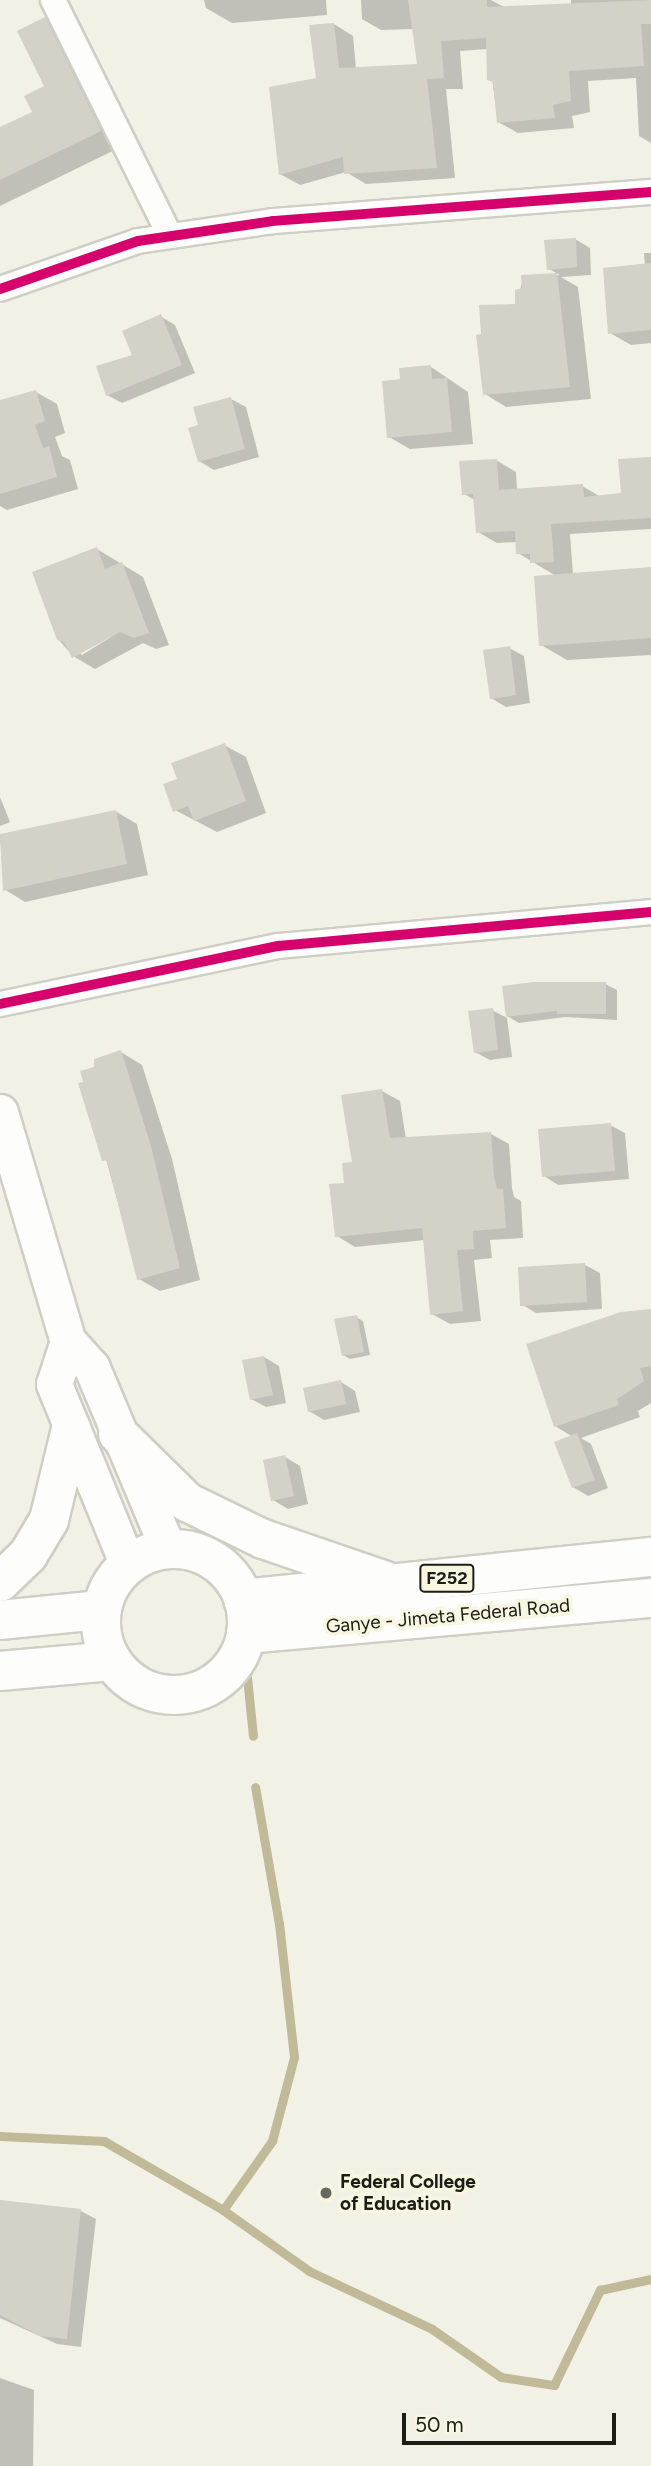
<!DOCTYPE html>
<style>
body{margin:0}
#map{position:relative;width:651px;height:2466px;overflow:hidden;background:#f2f1e6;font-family:Figtree,sans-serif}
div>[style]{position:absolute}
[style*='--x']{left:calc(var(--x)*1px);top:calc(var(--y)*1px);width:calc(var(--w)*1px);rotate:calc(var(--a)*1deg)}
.shadow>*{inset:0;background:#0003}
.stream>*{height:9px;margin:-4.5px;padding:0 4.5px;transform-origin:4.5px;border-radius:4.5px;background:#c0ba99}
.building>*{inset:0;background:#d3d1c8}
.roads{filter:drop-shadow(2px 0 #cfcec5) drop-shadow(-2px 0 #cfcec5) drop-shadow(0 2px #cfcec5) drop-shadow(0 -2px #cfcec5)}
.minor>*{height:24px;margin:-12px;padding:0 12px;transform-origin:12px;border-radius:12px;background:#fdfdfb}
.secondary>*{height:35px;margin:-17.5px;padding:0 17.5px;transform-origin:17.5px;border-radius:17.5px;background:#fdfdfb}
.primary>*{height:38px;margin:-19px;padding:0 19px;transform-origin:19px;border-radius:19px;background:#fdfdfb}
.primary>.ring{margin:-19px;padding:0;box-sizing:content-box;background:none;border:38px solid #fdfdfb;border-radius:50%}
.cycleway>*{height:10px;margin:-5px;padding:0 5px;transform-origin:5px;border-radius:5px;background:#d6006c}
.dots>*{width:19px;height:19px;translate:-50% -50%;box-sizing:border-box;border:4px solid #f8f5e0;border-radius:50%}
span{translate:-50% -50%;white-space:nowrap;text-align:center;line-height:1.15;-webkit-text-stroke:7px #f8f5e0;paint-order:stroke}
.shield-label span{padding:2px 5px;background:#f8f5e0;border:2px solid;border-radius:5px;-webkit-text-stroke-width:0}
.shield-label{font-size:18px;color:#1d1c15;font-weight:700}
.street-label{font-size:19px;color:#1d1c15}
.poi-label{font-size:19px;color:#1d1c15;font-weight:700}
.left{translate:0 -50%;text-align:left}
.scale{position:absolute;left:402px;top:2413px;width:214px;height:32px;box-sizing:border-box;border:4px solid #1d1c15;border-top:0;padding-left:9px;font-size:21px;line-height:24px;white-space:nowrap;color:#1d1c15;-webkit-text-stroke:5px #f8f5e0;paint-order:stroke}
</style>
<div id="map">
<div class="shadow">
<i style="clip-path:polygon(204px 0,326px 0,327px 15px,232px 23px,206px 8px)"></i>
<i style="clip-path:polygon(361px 0,491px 0,506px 8px,571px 7px,571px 0,651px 0,651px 143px,639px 136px,636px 78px,588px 81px,590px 112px,572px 116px,574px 128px,518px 133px,498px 122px,488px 49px,460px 51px,463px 89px,446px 89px,455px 178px,366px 184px,346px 172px,300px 185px,280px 174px,318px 80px,334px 24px,353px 36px,356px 69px,419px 66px,414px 29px,381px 30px,362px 19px)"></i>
<i style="clip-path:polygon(45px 19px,69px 33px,125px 145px,0 206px,0 129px,34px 113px,46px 87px)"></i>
<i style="clip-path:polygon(575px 239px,590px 248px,591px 275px,561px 277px,578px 287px,591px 399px,506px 407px,485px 394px,483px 336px,517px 305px,523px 277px,560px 275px,549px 269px)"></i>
<i style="clip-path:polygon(644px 253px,651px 253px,651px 343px,631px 345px,610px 333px,645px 266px)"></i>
<i style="clip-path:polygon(160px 316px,175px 325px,195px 373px,122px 403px,107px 395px)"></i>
<i style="clip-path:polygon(431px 367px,468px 392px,473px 444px,410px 449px,389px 437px,402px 381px)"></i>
<i style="clip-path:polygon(36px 392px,57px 404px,65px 433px,55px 437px,62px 456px,70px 460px,78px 489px,7px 510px,0 506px,0 401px)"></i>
<i style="clip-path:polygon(231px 399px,246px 407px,259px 457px,214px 470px,199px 461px,200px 427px)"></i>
<i style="clip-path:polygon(496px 460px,516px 472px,517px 490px,582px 486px,601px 497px,623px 495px,651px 461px,651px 529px,570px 534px,573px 575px,651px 569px,651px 655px,567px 660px,541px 645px,556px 576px,518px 553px,517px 542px,497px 543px,478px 532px,475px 500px,464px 494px)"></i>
<i style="clip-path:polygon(evenodd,97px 549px,143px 577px,169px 645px,156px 649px,143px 643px,95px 669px,73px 656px,58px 639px,97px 549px,127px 627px,82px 655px,79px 652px,127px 627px)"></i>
<i style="clip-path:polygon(509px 648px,524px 656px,530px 703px,506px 707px,491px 698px)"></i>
<i style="clip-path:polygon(224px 745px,246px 757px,266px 813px,217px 832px,175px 810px,179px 780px)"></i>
<i style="clip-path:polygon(0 797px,10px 822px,0 826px)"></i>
<i style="clip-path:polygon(115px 811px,137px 824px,148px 875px,25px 902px,4px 889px,0 836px)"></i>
<i style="clip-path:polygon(605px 984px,617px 990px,617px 1020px,565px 1017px,519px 1023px,507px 1016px)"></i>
<i style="clip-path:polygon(492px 1010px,507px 1018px,512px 1057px,490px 1060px,475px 1052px)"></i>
<i style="clip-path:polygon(121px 1052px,142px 1065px,172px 1159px,200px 1280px,160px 1291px,139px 1279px,85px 1083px,95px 1068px)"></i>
<i style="clip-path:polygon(382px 1091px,400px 1101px,406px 1139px,491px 1134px,509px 1144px,512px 1188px,514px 1197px,521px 1201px,523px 1238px,490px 1240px,492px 1258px,474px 1260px,481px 1321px,450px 1324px,432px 1314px,425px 1240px,355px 1247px,337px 1236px,346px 1184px)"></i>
<i style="clip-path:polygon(610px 1125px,625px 1133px,629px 1179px,558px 1185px,544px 1176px)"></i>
<i style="clip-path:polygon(585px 1265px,600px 1273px,602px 1309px,536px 1313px,521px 1304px)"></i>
<i style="clip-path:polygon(651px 1310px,651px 1403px,638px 1411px,640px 1417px,581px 1438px,591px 1444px,608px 1488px,588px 1496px,573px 1487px,573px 1437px,555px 1426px)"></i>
<i style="clip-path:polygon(356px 1317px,363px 1321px,370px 1355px,350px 1359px,343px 1355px)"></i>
<i style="clip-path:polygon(264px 1357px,279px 1366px,286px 1403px,266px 1407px,251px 1399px)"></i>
<i style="clip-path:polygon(341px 1382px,355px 1391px,360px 1412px,324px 1420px,309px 1411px)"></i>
<i style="clip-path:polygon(285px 1457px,300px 1466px,308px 1504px,288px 1509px,273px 1500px)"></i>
<i style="clip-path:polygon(0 2202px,81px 2211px,96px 2219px,81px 2347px,57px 2344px,0 2318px)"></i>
<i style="clip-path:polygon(0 2378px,34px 2390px,33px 2466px,0 2466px)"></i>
</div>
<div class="stream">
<i style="--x:247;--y:1677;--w:59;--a:84.2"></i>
<i style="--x:0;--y:2136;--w:104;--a:2.8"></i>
<i style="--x:104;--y:2141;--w:138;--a:30.1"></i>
<i style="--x:223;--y:2210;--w:105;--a:35.3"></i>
<i style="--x:309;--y:2271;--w:136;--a:25.2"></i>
<i style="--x:432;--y:2329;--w:84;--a:34.8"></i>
<i style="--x:501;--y:2377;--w:54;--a:8.6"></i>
<i style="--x:554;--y:2385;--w:106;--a:-64.2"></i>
<i style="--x:600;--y:2290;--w:52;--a:-12.2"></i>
<i style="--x:223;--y:2210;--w:85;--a:-54.6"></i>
<i style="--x:272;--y:2141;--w:87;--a:-75.3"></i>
<i style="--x:294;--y:2057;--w:134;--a:-96.4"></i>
<i style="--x:279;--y:1924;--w:139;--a:-99.9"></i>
</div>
<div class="building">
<i style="clip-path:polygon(408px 0,487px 0,487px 7px,651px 0,651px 24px,641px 24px,644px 66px,569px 71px,571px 101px,553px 105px,555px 118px,497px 123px,493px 82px,487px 80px,486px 38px,441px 41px,444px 78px,427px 79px,437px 168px,344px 174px,343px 157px,279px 175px,269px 87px,316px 78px,309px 25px,334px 23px,339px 68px,417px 64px)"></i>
<i style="clip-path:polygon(45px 17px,101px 131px,0 180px,0 127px,32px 112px,24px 96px,44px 86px,17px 31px)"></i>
<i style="clip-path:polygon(576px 238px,577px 267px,547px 270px,544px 240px)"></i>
<i style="clip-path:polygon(651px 263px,651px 330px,608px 334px,603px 268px)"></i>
<i style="clip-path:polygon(557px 273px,570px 387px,483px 395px,476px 335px,481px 334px,479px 305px,515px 304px,515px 290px,522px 288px,521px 275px)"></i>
<i style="clip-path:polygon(161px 314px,182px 365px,106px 396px,96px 366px,132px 355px,122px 331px)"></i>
<i style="clip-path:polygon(431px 365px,432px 379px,447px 378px,452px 432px,387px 438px,382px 381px,400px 379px,399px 368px)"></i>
<i style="clip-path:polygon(36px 390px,45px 421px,35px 425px,43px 448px,49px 446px,57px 477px,0 494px,0 400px)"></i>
<i style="clip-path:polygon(231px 397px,245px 449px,198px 462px,188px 428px,198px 425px,193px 407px)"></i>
<i style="clip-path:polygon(651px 457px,651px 518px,551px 524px,554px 562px,530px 563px,530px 554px,516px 554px,515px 531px,476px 533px,473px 494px,462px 495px,459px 461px,497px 459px,499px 490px,583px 484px,584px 497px,621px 493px,618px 459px)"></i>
<i style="clip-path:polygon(97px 547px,105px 569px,122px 562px,149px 633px,134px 638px,120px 632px,72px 658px,64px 642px,57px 640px,32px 572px)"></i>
<i style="clip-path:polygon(651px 567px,651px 638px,539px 646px,534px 576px)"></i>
<i style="clip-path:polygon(510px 646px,516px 695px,490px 699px,483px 650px)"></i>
<i style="clip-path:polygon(225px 743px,246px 801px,194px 821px,188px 806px,173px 812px,163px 784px,177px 779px,171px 763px)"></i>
<i style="clip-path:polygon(116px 810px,127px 864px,3px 891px,0 834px)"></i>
<i style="clip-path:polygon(533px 982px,606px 982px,606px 1014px,557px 1014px,557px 1011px,506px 1017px,502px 986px)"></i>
<i style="clip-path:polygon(493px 1008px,498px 1050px,474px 1053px,468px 1011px)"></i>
<i style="clip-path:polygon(121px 1050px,151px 1146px,180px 1268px,137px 1280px,107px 1160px,102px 1161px,78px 1083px,83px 1082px,80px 1071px,94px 1067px,94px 1059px)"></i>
<i style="clip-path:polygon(382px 1089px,390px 1138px,491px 1132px,494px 1176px,497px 1189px,503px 1189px,506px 1228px,473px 1231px,474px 1249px,457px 1250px,463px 1311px,430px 1315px,422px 1228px,335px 1237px,329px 1184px,344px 1183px,342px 1163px,352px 1162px,341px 1095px)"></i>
<i style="clip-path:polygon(611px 1123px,615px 1171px,542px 1177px,538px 1129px)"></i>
<i style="clip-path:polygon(585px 1263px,587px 1302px,520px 1306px,518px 1267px)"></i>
<i style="clip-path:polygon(651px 1309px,651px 1366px,640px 1368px,644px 1381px,617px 1399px,619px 1405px,554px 1427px,526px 1344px,621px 1312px)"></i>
<i style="clip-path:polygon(357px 1315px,364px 1352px,342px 1356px,334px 1319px)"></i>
<i style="clip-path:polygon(264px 1356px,273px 1395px,250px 1400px,242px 1360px)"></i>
<i style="clip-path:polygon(341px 1380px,346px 1404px,308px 1412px,303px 1388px)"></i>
<i style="clip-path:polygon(577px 1433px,595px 1480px,572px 1488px,554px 1442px)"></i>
<i style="clip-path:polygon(285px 1455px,294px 1496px,271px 1501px,263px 1460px)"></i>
<i style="clip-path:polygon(0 2200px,81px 2209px,67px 2339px,40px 2336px,0 2315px)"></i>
</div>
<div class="roads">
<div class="minor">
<i style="--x:53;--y:0;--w:263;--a:63.6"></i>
<i style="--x:0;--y:289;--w:146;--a:-19.2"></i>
<i style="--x:138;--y:241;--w:136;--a:-8.4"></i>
<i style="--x:273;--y:221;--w:379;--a:-4.4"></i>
<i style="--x:0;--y:1004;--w:284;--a:-11.8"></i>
<i style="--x:278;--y:946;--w:375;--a:-5.2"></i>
</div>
<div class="secondary">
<i style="--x:0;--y:1112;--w:239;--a:73.5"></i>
<i style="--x:68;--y:1341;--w:36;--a:48"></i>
<i style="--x:92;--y:1368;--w:196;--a:67.2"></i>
<i style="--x:68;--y:1341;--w:45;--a:108"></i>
<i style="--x:54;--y:1384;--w:196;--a:67.8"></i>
</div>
<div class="primary">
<i style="--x:118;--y:1434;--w:97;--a:44.6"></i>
<i style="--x:187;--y:1502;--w:85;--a:26"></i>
<i style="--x:263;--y:1539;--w:127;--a:18.9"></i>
<i class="ring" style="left:101px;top:1549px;width:108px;height:108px"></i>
<i style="--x:0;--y:1582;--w:39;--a:-44"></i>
<i style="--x:28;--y:1555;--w:41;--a:-59"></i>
<i style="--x:49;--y:1520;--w:94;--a:-76.4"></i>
<i style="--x:243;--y:1599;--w:410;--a:-5.9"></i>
<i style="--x:0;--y:1620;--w:101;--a:-5.7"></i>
<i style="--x:246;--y:1634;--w:407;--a:-5.1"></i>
<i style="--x:0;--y:1671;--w:112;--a:-5.1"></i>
</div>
</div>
<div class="cycleway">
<i style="--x:0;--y:289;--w:146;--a:-19.2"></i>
<i style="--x:138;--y:241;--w:136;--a:-8.4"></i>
<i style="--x:273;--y:221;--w:379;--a:-4.4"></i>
<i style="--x:0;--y:1004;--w:284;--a:-11.8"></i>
<i style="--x:278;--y:946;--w:375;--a:-5.2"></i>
</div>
<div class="dots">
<i style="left:326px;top:2193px;background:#68675e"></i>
</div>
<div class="shield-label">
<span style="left:447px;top:1578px">F252</span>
</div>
<div class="street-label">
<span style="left:448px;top:1616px;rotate:-5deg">Ganye - Jimeta Federal Road</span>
</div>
<div class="poi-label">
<span class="left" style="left:340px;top:2193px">Federal College<br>of Education</span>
</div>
<div class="scale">50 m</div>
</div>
